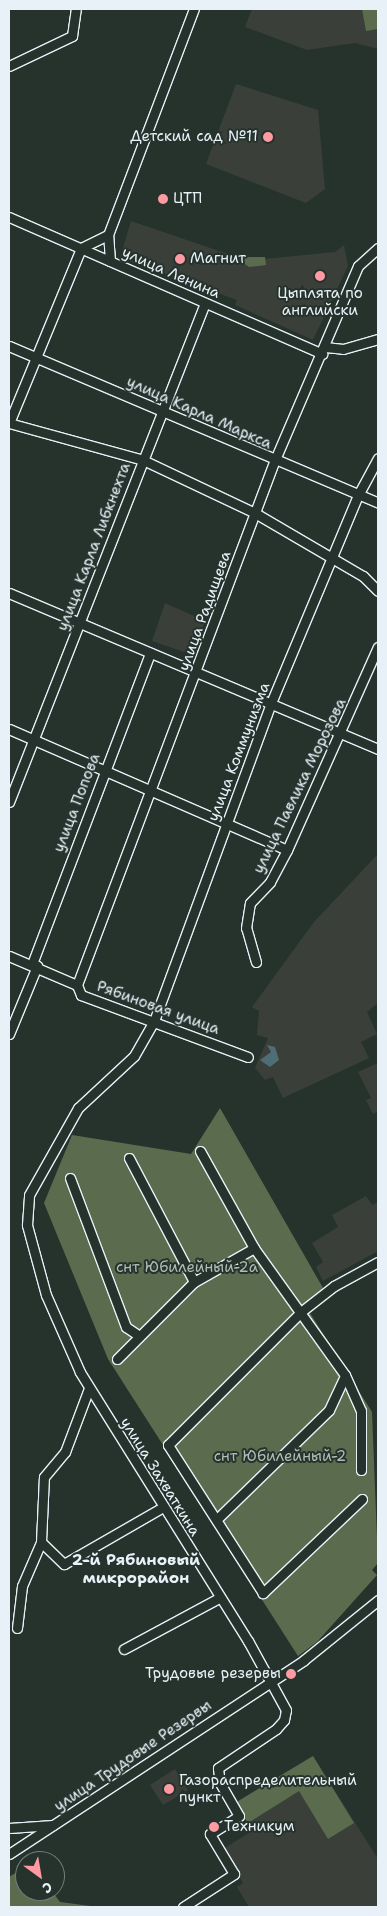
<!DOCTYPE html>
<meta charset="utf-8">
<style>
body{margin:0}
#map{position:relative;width:387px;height:1916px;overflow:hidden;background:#26332d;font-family:"Shantell Sans",sans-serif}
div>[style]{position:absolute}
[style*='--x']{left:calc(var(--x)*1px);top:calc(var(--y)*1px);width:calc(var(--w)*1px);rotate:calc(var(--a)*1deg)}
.built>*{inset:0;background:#3a3f39}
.green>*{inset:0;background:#5b6c4e}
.water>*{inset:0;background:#4f6d76}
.roads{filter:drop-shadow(1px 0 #e8f1f8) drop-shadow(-1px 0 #e8f1f8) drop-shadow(0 1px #e8f1f8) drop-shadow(0 -1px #e8f1f8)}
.minor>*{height:9px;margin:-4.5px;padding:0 4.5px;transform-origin:4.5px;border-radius:4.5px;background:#26332d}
.dots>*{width:14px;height:14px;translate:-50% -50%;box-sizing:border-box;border:2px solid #26332d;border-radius:50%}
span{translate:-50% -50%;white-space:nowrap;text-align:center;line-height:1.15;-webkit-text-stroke:4px #26332d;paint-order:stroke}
.poi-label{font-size:15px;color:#e8f1f8}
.right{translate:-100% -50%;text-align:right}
.left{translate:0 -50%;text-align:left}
.street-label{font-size:15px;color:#e8f1f8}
.park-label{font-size:15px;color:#b0bcb4}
.neighbourhood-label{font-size:16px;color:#e8f1f8;font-weight:700}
.frame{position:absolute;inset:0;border:10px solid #e8f1f8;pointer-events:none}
.north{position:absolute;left:15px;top:1851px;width:50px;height:50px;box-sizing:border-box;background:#26332d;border:1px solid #747f7e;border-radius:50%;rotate:148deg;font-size:14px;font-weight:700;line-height:20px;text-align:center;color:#e8f1f8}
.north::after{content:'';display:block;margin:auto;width:18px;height:22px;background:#ff9aa2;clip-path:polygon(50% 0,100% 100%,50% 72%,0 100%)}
</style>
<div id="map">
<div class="built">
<i style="clip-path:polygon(252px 9px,378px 9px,378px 49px,355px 43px,307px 50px,245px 27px)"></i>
<i style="clip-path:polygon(236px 84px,318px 110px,325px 189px,306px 203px,206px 164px)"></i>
<i style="clip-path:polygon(131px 221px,228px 254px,225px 263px,335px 252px,344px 245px,348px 266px,313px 340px,235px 305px,237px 300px,120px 258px)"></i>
<i style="clip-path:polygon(165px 603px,205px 621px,193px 655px,152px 641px)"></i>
<i style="clip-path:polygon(377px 855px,378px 1003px,367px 1012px,377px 1034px,361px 1042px,369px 1058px,283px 1098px,273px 1077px,265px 1080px,255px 1068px,268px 1038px,257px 1035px,259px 1011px,252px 1007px,314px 922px)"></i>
<i style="clip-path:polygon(378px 1063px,378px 1111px,373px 1114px,366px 1100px,371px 1098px,358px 1072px)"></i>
<i style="clip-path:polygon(366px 1196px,372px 1205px,378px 1202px,378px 1251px,323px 1281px,316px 1267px,323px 1262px,312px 1243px,338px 1227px,332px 1215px)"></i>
<i style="clip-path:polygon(313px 1756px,378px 1859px,378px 1907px,249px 1907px,237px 1887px,243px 1883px,223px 1849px,252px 1831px,235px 1803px)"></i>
<i style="clip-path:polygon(175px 1769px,188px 1790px,163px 1805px,150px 1785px)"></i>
</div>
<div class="green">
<i style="clip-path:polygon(362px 9px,378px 9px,378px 29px,366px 31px)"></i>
<i style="clip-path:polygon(235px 257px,265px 257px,266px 265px,249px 267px)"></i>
<i style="clip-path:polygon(220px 1108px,323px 1288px,305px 1305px,372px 1412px,378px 1563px,372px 1570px,377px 1575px,317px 1642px,298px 1656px,108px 1359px,44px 1203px,72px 1135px,191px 1154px)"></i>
<i style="clip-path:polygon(313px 1756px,354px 1823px,328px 1839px,299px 1791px,248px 1823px,235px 1803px)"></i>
<i style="clip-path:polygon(25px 1867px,25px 1891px,52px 1891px,60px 1902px,98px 1907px,9px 1907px,9px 1877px)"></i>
</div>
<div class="water">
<i style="clip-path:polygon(267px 1045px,275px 1047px,279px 1060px,270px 1067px,260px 1060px,271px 1052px)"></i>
</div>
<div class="roads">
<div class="minor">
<i style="--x:9;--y:66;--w:70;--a:-25.5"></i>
<i style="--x:72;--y:36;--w:27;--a:-82"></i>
<i style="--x:9;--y:217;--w:342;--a:23.6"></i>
<i style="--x:110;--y:261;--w:26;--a:-94"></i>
<i style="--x:108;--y:235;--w:242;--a:-69.2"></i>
<i style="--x:9;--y:346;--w:401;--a:23"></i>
<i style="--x:325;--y:347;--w:18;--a:6"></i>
<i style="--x:343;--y:349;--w:36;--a:-16"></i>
<i style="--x:9;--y:423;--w:139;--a:15.4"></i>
<i style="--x:143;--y:460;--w:124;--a:25.3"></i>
<i style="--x:255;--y:513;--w:125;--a:30.3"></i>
<i style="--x:363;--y:576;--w:21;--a:45"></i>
<i style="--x:9;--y:423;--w:189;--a:-67.6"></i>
<i style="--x:81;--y:248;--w:30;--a:-26"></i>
<i style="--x:9;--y:593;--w:401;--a:22.9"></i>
<i style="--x:9;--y:729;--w:303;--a:23.5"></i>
<i style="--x:9;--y:802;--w:536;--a:-68.56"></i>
<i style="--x:9;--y:956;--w:74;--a:23.1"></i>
<i style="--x:77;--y:985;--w:11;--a:68"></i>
<i style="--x:81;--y:995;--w:178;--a:20.4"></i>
<i style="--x:256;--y:962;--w:35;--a:-106"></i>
<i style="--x:246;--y:928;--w:25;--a:-81"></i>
<i style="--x:250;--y:903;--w:29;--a:-46"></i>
<i style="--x:270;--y:882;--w:36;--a:-62"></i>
<i style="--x:287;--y:850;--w:222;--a:-65.9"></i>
<i style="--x:32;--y:964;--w:333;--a:-69.2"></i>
<i style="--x:77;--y:985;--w:559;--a:-69.36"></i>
<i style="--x:274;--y:462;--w:213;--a:-66.8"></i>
<i style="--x:358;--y:266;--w:27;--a:-42"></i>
<i style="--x:9;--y:1034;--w:74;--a:-67.6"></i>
<i style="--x:200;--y:1151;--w:111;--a:60.9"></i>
<i style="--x:254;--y:1248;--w:156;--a:54.4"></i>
<i style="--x:345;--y:1375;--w:39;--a:66"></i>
<i style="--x:361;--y:1411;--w:59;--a:90"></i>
<i style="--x:129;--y:1158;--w:140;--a:62.3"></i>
<i style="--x:70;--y:1178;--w:159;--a:69.4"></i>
<i style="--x:126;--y:1327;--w:14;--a:34"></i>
<i style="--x:117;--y:1359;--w:109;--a:-45"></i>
<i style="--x:194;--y:1282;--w:69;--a:-29.5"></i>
<i style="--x:362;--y:1499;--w:137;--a:136.5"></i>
<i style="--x:263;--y:1593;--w:176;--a:-122.7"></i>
<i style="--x:168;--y:1445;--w:190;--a:-45"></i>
<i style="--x:302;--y:1311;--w:41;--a:-38"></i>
<i style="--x:334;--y:1286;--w:50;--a:-28.6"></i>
<i style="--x:217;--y:1519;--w:156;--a:-44.2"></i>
<i style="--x:329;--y:1410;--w:38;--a:-65"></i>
<i style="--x:41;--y:1542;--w:32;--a:44"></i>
<i style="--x:64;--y:1564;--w:114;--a:-29.9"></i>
<i style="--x:17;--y:1628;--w:42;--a:-83.2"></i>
<i style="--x:22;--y:1586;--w:48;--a:-66.6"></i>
<i style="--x:41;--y:1542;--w:65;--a:-87.4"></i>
<i style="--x:44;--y:1477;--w:33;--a:-50"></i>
<i style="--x:65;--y:1452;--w:68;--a:-69.4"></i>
<i style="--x:124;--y:1649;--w:108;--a:-28.2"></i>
<i style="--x:9;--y:1828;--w:44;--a:-3.9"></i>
<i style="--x:9;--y:1854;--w:353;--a:-33.3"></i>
<i style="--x:304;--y:1660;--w:95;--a:-39"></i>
<i style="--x:183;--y:1907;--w:61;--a:-32.9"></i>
<i style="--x:234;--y:1874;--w:47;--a:-121"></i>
<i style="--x:210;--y:1834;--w:34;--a:-32"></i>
<i style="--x:239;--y:1816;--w:38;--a:-120"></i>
<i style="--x:220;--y:1783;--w:15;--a:-98"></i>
<i style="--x:218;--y:1768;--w:70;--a:-33.9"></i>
<i style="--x:276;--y:1729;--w:12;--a:-48"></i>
<i style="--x:284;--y:1720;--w:10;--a:-79"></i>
<i style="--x:286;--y:1710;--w:79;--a:-118.8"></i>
<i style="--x:248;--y:1641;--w:317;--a:-122"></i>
<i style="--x:80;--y:1372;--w:84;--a:-113.8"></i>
<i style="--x:46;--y:1295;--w:73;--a:-105.2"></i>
<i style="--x:27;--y:1225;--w:30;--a:-86"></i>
<i style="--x:29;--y:1195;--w:100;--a:-60.6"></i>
<i style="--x:78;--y:1108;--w:76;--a:-42.9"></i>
<i style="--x:134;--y:1056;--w:40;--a:-60.3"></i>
<i style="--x:154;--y:1021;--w:339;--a:-69.8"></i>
<i style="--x:271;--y:703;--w:223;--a:-67.3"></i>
<i style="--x:357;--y:497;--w:44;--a:-61.7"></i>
</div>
</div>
<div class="dots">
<i style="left:268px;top:137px;background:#ff9aa2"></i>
<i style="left:163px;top:199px;background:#ff9aa2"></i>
<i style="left:180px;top:259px;background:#ff9aa2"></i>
<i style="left:320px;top:276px;background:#ff9aa2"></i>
<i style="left:291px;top:1674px;background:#ff9aa2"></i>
<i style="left:169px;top:1789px;background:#ff9aa2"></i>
<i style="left:214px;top:1827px;background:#ff9aa2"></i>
</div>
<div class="poi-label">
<span class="right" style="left:258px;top:137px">Детский сад №11</span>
<span class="left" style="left:173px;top:199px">ЦТП</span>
<span class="left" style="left:190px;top:259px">Магнит</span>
<span style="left:320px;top:302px">Цыплята по<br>английски</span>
<span class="right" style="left:281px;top:1674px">Трудовые резервы</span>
<span class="left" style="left:179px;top:1789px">Газораспределительный<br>пункт</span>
<span class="left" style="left:224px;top:1827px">Техникум</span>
</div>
<div class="street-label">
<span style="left:171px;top:273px;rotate:24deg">улица Ленина</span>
<span style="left:199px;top:413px;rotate:24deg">улица Карла Маркса</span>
<span style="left:94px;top:547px;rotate:-69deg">улица Карла Либкнехта</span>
<span style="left:205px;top:611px;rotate:-70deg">улица Радищева</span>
<span style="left:239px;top:752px;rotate:-69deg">улица Коммунизма</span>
<span style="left:300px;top:786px;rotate:-64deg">улица Павлика Морозова</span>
<span style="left:77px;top:803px;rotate:-69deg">улица Попова</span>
<span style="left:158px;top:1008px;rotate:20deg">Рябиновая улица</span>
<span style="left:160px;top:1477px;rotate:58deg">улица Захваткина</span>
<span style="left:133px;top:1756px;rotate:-34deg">улица Трудовые Резервы</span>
</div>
<div class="park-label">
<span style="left:187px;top:1268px">снт Юбилейный-2а</span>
<span style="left:280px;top:1457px">снт Юбилейный-2</span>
</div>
<div class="neighbourhood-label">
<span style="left:136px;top:1569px">2-й Рябиновый<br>микрорайон</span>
</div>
<div class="frame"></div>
<div class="north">С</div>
</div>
